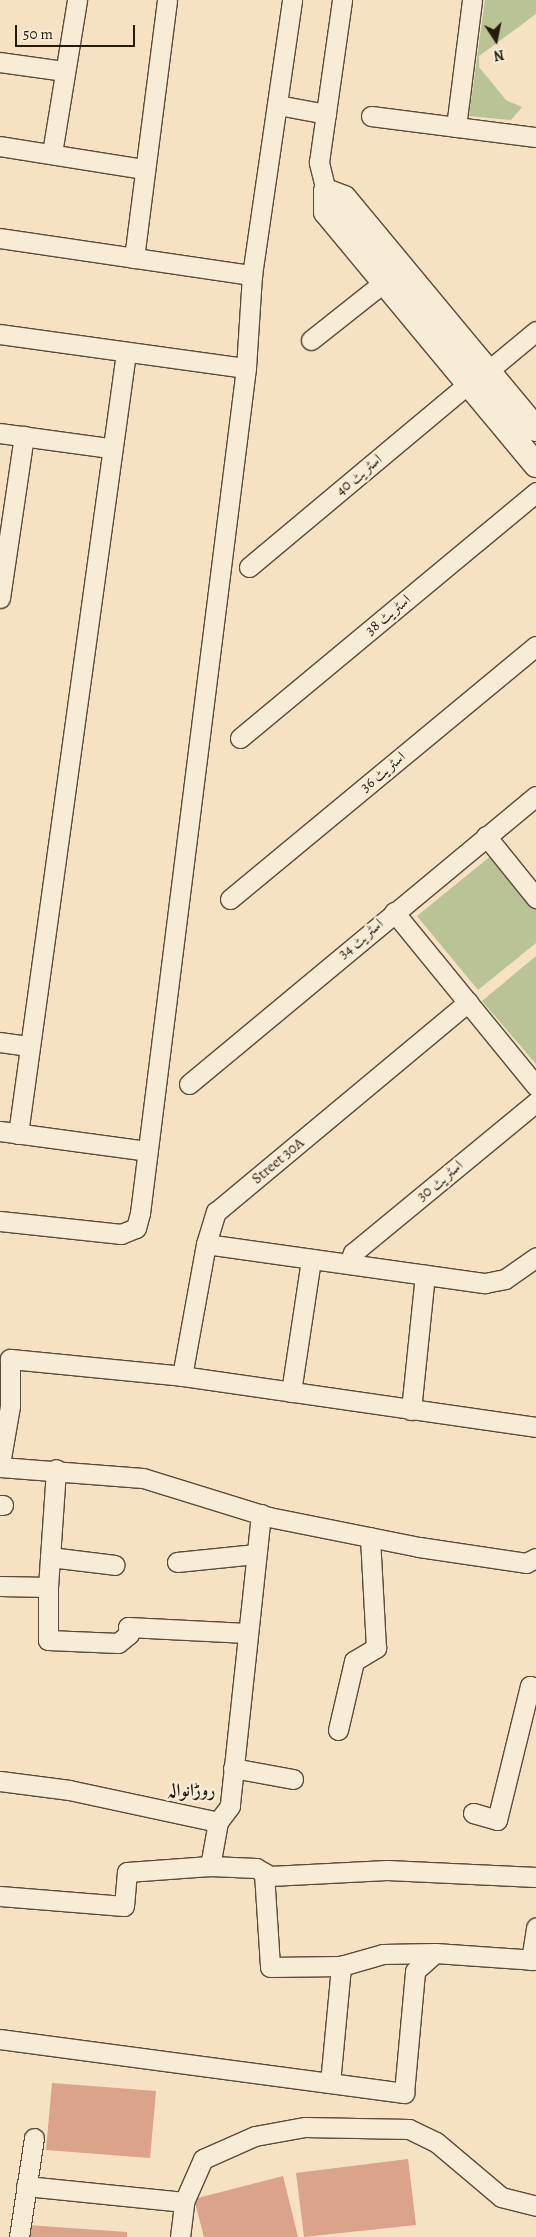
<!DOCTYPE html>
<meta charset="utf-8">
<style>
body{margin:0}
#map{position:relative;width:536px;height:2237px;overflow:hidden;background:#f6e1c2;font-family:Alegreya,Amiri,serif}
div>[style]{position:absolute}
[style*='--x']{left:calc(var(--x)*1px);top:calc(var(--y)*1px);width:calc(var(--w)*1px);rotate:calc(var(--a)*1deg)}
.green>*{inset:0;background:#b9c396}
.building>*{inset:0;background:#dba28c}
.roads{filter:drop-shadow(1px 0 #594c3a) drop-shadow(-1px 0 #594c3a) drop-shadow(0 1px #594c3a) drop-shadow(0 -1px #594c3a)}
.minor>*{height:19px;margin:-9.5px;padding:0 9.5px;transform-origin:9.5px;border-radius:9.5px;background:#f9ecd7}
.tertiary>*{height:24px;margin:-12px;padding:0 12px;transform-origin:12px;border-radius:12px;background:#f9ecd7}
span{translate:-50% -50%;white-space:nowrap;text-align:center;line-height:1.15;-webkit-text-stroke:4.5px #f9ecd7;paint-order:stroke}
.street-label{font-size:15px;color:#251b0d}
.quarter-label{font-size:18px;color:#251b0d;font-weight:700}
.north{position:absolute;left:471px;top:15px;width:50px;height:50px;-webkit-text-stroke:4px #f9ecd7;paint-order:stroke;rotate:169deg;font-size:14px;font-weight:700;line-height:20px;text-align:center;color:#251b0d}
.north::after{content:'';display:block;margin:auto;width:18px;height:22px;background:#251b0d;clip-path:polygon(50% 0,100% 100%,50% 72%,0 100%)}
.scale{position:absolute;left:15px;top:25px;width:120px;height:22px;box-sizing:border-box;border:2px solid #251b0d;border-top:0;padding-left:6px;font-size:15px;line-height:18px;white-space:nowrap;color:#251b0d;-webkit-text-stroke:4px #f9ecd7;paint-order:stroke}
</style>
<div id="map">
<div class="green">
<i style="clip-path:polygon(485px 0,536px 0,536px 14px,479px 56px,479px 67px,506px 100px,522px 107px,511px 120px,469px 116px)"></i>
<i style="clip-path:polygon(492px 855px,536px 909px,536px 943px,478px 990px,417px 916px)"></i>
<i style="clip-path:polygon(536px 956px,536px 1064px,482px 1001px)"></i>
</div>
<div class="building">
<i style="clip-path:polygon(52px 2083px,156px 2091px,150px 2158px,46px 2150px)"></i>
<i style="clip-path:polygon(408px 2159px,416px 2225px,304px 2237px,296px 2173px)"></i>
<i style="clip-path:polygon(283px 2176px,298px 2237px,204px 2237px,194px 2199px)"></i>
<i style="clip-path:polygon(27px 2225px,127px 2232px,127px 2237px,26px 2237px)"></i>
</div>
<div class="roads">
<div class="minor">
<i style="--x:0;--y:62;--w:65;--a:8"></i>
<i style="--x:278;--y:105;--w:49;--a:10.6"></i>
<i style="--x:371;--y:116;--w:166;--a:7.3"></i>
<i style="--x:456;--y:127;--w:128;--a:-82.8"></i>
<i style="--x:0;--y:146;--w:146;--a:9.1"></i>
<i style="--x:52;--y:153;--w:155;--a:-80.7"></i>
<i style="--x:326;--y:191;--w:30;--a:-104"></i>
<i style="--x:319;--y:162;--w:164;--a:-81.9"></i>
<i style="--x:0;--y:238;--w:255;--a:8.4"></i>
<i style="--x:134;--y:258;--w:260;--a:-82.7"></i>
<i style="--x:0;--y:334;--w:248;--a:7.9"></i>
<i style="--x:311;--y:340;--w:92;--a:-38.4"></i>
<i style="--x:489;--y:370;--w:61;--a:-39.7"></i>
<i style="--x:0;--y:433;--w:111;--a:7.8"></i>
<i style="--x:249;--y:567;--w:285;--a:-39.9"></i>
<i style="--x:0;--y:598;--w:164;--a:-81.6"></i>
<i style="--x:240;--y:738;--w:385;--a:-39.7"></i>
<i style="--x:486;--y:836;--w:80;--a:51.1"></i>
<i style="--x:230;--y:899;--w:397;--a:-39.6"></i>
<i style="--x:394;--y:912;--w:225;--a:50.8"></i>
<i style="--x:0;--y:1042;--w:29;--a:8"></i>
<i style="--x:189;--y:1084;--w:451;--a:-39.7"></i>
<i style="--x:0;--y:1131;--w:148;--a:7.7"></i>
<i style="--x:18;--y:1134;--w:788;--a:-82.13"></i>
<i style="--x:0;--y:1221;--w:122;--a:6.1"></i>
<i style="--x:121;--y:1234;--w:16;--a:-22"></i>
<i style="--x:136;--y:1228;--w:16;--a:-75"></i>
<i style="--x:140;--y:1213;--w:852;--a:-82.85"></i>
<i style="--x:246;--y:368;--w:93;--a:-86.3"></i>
<i style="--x:252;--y:275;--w:278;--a:-81.7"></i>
<i style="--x:206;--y:1244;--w:282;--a:8"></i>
<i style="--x:485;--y:1283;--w:20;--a:-11"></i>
<i style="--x:505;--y:1279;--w:38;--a:-35"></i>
<i style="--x:349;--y:1263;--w:11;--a:-68"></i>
<i style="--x:353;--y:1253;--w:237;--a:-39.5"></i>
<i style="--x:182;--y:1376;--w:134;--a:-79.7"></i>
<i style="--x:206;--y:1244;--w:34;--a:-73"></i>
<i style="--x:216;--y:1212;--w:328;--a:-39.8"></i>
<i style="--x:291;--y:1392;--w:134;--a:-81.4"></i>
<i style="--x:411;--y:1410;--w:136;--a:-84.1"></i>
<i style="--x:0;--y:1464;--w:59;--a:-80.2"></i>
<i style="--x:10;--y:1406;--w:47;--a:-90"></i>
<i style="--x:10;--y:1359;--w:173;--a:5.6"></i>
<i style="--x:182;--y:1376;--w:358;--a:8.2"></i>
<i style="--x:0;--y:1467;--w:143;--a:4.4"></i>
<i style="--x:143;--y:1478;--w:132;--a:17.2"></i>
<i style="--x:269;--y:1517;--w:153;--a:11.3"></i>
<i style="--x:419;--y:1547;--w:108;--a:8.5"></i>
<i style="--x:526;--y:1563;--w:11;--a:-27"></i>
<i style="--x:0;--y:1505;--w:3;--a:0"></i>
<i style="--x:261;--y:1514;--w:294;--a:96.1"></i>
<i style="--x:230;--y:1806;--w:20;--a:127"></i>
<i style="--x:218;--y:1822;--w:45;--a:100.3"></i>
<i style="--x:210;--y:1866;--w:46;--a:2.5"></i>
<i style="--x:256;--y:1868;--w:16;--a:30"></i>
<i style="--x:270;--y:1876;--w:117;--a:-2.9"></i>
<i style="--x:387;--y:1870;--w:149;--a:2.7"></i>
<i style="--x:50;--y:1557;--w:65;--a:7"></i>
<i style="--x:177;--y:1562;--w:79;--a:-5.8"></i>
<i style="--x:0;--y:1586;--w:48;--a:1.2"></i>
<i style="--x:48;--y:1587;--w:118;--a:-86.1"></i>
<i style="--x:48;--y:1587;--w:53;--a:90"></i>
<i style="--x:48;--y:1640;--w:70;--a:2.5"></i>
<i style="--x:118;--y:1643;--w:14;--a:-39"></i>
<i style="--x:129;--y:1634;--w:7;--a:-98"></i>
<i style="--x:128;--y:1627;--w:119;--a:2.9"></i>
<i style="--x:338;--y:1730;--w:71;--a:-76.9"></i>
<i style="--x:354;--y:1661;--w:26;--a:-31"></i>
<i style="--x:376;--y:1648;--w:111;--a:-93.1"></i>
<i style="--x:233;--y:1768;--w:61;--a:10.4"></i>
<i style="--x:0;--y:1781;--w:70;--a:7.4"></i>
<i style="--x:69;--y:1790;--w:152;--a:12.1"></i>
<i style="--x:473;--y:1813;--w:25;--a:16"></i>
<i style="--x:497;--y:1820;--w:138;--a:-76.2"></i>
<i style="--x:530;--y:1686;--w:6;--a:18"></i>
<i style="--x:264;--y:1873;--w:94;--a:86.3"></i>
<i style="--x:270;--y:1967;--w:71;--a:-0.8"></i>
<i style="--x:0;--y:1896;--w:124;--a:4.6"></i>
<i style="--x:124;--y:1906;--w:34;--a:-85"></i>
<i style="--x:127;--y:1872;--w:83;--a:-4.1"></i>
<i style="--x:531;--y:1960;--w:33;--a:-81"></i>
<i style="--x:0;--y:2039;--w:408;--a:7.6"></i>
<i style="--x:404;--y:2093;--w:122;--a:-84.8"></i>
<i style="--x:415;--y:1971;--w:27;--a:-42"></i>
<i style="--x:435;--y:1953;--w:101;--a:4"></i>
<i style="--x:330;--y:2083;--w:118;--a:-84.6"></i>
<i style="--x:341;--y:1966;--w:44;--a:-15.9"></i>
<i style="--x:383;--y:1954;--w:52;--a:-1.1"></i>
<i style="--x:26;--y:2186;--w:159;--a:5.8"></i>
<i style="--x:19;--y:2237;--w:100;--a:-81.4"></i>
<i style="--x:180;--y:2237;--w:35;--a:-83"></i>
<i style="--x:184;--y:2202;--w:47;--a:-66.2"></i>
<i style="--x:203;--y:2159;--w:57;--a:-23.9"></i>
<i style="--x:255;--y:2136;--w:51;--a:-10.2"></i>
<i style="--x:305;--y:2127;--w:104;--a:1.1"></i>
<i style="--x:409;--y:2129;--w:30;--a:26"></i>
<i style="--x:436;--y:2142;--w:85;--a:40.2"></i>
<i style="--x:501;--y:2197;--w:36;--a:14"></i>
</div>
<div class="tertiary">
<i style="--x:536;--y:429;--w:300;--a:-129.7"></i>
<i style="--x:344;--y:198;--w:19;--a:-159"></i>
<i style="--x:326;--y:191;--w:21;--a:90"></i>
<i style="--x:326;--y:212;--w:329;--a:50.3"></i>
</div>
</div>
<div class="street-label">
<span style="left:359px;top:475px;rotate:-40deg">اسٹریٹ 40</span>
<span style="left:388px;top:615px;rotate:-40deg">اسٹریٹ 38</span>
<span style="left:383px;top:772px;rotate:-40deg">اسٹریٹ 36</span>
<span style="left:361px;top:939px;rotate:-40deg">اسٹریٹ 34</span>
<span style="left:278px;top:1161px;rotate:-40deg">Street 30A</span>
<span style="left:440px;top:1181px;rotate:-40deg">اسٹریٹ 30</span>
</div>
<div class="quarter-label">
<span style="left:191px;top:1790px">روڑانوالہ</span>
</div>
<div class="north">N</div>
<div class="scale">50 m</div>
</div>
